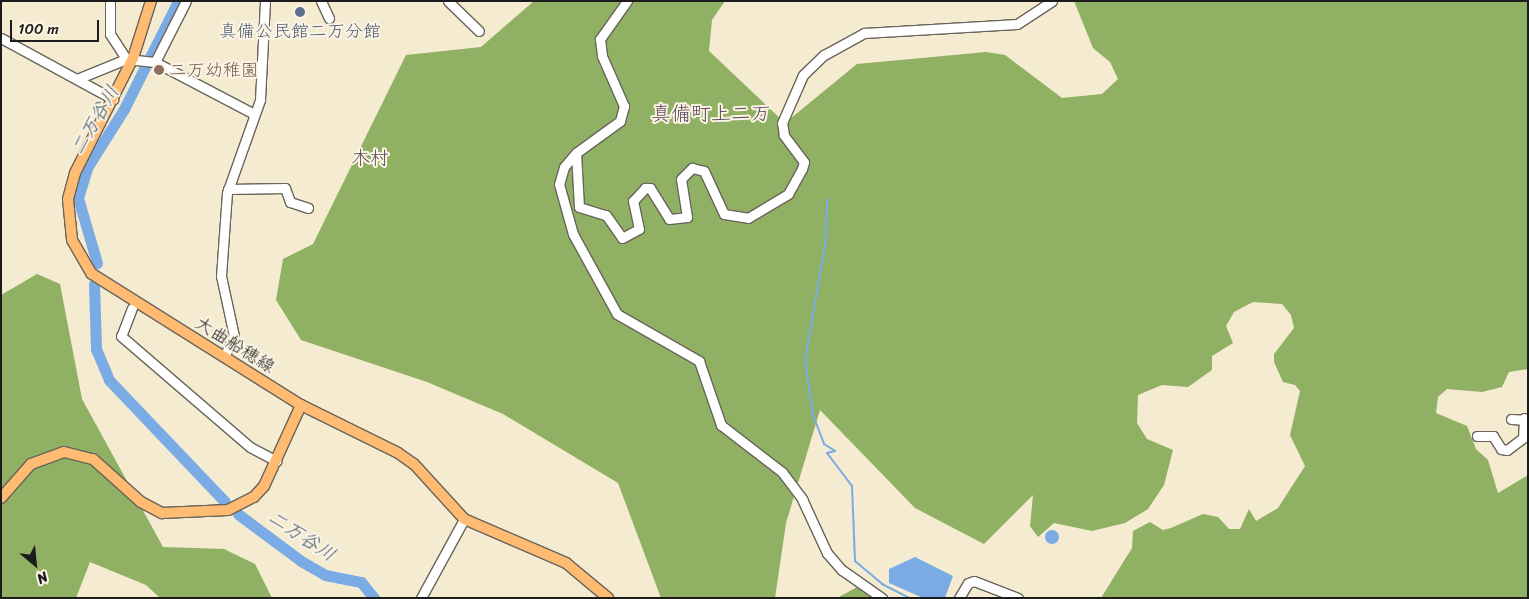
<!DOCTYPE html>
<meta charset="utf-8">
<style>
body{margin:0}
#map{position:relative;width:1529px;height:599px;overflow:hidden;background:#f4ebd1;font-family:Sriracha,"Klee One",sans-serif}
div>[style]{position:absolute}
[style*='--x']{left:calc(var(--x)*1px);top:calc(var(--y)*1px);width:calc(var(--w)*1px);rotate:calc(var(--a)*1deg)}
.forest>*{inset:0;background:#90b063}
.water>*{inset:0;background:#7aabe5}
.round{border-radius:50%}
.stream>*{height:2px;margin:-1px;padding:0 1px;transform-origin:1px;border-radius:1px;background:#7aabe5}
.river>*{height:11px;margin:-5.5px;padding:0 5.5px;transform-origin:5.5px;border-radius:5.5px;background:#7aabe5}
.roads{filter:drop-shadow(1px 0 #68645b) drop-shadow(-1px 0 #68645b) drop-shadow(0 1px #68645b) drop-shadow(0 -1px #68645b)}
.minor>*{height:9px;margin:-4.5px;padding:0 4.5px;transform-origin:4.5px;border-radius:4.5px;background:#fff}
.major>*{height:10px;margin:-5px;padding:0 5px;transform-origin:5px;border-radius:5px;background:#ffbb71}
.dots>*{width:14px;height:14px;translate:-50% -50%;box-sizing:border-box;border:2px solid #fcf5e5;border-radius:50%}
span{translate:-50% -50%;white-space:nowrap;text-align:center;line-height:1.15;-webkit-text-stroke:4px #fcf5e5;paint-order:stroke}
.service-label{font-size:18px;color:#4e5e75}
.education-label{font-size:18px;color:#785e54}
.left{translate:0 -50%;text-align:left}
.street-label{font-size:18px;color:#1c1c1c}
.water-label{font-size:19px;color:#42556c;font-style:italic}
.neighbourhood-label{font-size:19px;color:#5c4a5e}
.quarter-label{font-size:20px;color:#5c4a5e}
.frame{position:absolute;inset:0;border:2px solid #1c1c1c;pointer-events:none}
.north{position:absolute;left:10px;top:539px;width:50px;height:50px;-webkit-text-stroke:4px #fcf5e5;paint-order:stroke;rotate:152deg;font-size:14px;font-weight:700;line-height:20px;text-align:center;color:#1c1c1c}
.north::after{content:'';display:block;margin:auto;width:18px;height:22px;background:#1c1c1c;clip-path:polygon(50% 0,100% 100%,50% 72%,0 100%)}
.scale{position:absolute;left:10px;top:20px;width:89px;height:22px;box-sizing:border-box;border:2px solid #1c1c1c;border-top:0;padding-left:6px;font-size:15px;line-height:18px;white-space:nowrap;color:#1c1c1c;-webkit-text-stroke:4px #fcf5e5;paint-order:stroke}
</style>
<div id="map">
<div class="forest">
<i style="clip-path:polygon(534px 1px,725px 1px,712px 20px,709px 51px,785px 123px,857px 64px,986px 52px,1005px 55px,1062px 98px,1102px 94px,1118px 79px,1110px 62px,1093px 48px,1074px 1px,1528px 1px,1528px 369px,1509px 372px,1502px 387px,1482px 392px,1447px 389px,1438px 397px,1436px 413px,1467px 426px,1476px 449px,1488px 460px,1498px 493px,1528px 475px,1528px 598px,1101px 598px,1132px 548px,1133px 531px,1150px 522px,1163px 530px,1171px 528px,1203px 514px,1218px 517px,1229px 529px,1240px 529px,1249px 509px,1256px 521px,1278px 508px,1305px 466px,1290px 435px,1300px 391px,1295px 385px,1283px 382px,1274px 362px,1274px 354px,1294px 328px,1291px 315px,1282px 304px,1253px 302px,1234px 312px,1226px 326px,1233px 343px,1212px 356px,1212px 370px,1188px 387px,1162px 385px,1138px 395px,1137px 423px,1147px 439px,1173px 450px,1164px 485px,1148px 509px,1125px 523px,1092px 531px,1054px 523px,1038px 537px,1030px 526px,1033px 495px,984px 544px,915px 508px,820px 410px,786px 523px,775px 598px,661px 598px,618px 483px,503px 414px,427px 382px,301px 340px,276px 300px,283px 259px,313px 244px,406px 55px,481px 47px)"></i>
<i style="clip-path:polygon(37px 274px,60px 284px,82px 399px,163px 547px,224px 549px,255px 564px,272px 598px,160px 598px,146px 585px,90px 562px,76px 598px,1px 598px,1px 295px)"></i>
<i style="clip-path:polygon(859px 586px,882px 598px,837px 598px)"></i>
</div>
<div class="water">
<i class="round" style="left:1045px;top:530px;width:14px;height:14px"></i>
<i style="clip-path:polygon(915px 557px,953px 576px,945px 598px,923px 598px,889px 583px,889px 569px)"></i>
</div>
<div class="stream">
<i style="--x:827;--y:199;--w:40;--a:91.4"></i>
<i style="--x:826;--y:239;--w:123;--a:99.8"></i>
<i style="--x:805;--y:360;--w:56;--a:81.7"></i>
<i style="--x:813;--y:415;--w:31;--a:69"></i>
<i style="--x:824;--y:444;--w:13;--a:32"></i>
<i style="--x:835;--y:451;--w:8;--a:166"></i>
<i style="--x:827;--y:453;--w:41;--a:52.9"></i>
<i style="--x:852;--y:486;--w:75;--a:87.7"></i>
<i style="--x:855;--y:561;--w:35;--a:40"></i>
<i style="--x:882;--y:584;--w:31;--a:27"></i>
</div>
<div class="river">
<i style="--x:97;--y:263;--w:68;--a:-106.3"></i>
<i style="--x:78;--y:198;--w:34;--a:-73"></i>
<i style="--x:88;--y:166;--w:67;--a:-57.7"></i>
<i style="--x:124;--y:109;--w:121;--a:-63.4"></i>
<i style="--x:94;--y:284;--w:65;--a:88.2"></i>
<i style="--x:96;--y:349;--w:34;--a:67"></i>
<i style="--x:109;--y:380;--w:168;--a:46.4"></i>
<i style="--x:238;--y:514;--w:79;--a:36.7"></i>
<i style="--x:301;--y:561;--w:28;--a:30"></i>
<i style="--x:325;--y:575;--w:37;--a:11"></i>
<i style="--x:361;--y:582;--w:21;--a:51"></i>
</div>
<div class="roads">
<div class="minor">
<i style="--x:110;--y:1;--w:33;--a:90"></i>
<i style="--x:110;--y:34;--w:30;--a:57"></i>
<i style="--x:321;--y:1;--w:19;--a:65"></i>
<i style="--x:448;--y:1;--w:43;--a:44.1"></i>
<i style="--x:627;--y:1;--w:47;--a:125.4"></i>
<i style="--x:600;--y:39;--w:17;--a:83"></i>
<i style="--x:602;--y:56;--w:55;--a:66.3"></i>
<i style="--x:624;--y:106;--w:16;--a:105"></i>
<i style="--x:620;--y:121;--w:54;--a:144"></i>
<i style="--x:576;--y:153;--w:18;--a:131"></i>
<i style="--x:564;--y:167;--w:18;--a:106"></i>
<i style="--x:559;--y:184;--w:52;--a:74.4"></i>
<i style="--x:573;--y:234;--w:91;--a:61.2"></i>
<i style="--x:617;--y:314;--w:95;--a:29.8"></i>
<i style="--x:699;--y:361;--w:68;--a:71"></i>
<i style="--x:721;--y:425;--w:77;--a:37.6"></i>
<i style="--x:782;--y:472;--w:34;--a:53"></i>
<i style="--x:802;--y:499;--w:60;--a:65.2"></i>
<i style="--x:827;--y:553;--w:23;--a:49"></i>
<i style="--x:842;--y:570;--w:49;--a:35"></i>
<i style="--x:1;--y:38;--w:128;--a:28.6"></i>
<i style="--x:155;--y:62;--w:68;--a:-63.1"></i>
<i style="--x:77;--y:79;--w:53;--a:-22.2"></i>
<i style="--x:126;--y:59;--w:29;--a:6"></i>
<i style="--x:155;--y:62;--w:112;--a:27.7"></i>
<i style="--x:576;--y:153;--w:54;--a:86.8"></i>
<i style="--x:579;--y:207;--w:28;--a:17"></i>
<i style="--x:606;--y:215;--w:28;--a:55"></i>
<i style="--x:622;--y:238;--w:19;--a:-28"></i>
<i style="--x:639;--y:229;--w:29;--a:-102"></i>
<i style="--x:633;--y:201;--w:18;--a:-47"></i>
<i style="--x:645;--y:188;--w:5;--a:0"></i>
<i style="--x:650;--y:188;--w:36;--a:58"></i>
<i style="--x:669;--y:219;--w:18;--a:-6"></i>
<i style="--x:687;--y:217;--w:38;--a:-99"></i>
<i style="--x:681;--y:179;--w:16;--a:-45"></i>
<i style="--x:692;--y:168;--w:12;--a:14"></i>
<i style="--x:704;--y:171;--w:47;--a:65.1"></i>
<i style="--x:724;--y:214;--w:24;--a:9"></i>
<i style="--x:748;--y:218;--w:47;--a:-31"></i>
<i style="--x:788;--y:194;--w:29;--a:-61"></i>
<i style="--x:802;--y:169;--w:7;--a:-74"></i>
<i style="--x:804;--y:162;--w:34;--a:-127"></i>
<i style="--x:784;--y:135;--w:12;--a:-99"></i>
<i style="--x:782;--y:123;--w:52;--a:-66.4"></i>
<i style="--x:803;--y:75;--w:29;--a:-44"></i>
<i style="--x:824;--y:55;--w:46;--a:-28.8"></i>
<i style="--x:864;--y:33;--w:153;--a:-3.4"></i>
<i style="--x:1017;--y:24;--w:42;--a:-33.3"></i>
<i style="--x:228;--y:189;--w:57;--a:-1"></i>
<i style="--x:285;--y:188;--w:15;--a:70"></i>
<i style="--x:290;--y:202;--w:19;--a:18"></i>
<i style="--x:132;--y:308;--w:30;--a:111"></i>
<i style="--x:121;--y:336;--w:170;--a:40.7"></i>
<i style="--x:250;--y:447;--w:30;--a:28"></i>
<i style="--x:224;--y:357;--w:23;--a:-65"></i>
<i style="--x:234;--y:336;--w:61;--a:-102.2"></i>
<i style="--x:221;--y:276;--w:83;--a:-85.9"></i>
<i style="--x:227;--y:193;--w:99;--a:-70.5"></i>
<i style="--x:260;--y:100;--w:99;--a:-87.1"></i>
<i style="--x:1511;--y:419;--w:17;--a:3"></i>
<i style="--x:1477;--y:436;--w:16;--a:0"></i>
<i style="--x:1493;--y:436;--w:15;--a:58"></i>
<i style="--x:1501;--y:449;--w:6;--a:9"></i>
<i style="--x:1507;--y:450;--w:20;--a:-37"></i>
<i style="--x:1523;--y:438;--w:20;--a:-87"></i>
<i style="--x:421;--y:598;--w:90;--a:-61.4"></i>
<i style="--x:959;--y:598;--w:17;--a:-59"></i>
<i style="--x:968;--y:583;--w:6;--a:-18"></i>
<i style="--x:974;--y:581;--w:47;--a:21.1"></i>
</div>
<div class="major">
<i style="--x:151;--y:1;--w:60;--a:107.5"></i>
<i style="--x:133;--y:58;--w:129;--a:116.8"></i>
<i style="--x:75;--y:173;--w:27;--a:105"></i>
<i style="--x:68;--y:199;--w:41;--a:84.4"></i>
<i style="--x:72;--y:240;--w:39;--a:60"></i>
<i style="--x:92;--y:274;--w:247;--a:32.1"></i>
<i style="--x:301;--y:405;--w:108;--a:26.3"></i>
<i style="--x:398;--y:453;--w:19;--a:35"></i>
<i style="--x:414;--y:464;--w:74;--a:47.7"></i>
<i style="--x:464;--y:519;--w:111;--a:23.3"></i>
<i style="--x:566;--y:563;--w:55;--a:39.8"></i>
<i style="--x:1;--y:498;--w:45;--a:-48.6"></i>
<i style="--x:31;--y:464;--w:35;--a:-20"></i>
<i style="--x:64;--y:452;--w:30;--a:14"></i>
<i style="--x:93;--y:459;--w:64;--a:41.9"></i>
<i style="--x:141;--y:502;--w:24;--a:28"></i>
<i style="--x:162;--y:513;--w:66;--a:-2.6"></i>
<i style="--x:228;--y:510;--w:29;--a:-27"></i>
<i style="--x:254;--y:497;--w:15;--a:-48"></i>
<i style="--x:264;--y:486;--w:89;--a:-65.4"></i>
</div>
</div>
<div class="dots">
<i style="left:300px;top:12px;background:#5c6f8a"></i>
<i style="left:159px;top:70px;background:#8d6e63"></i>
</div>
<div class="service-label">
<span style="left:300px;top:31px">真備公民館二万分館</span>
</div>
<div class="education-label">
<span class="left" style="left:169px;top:70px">二万幼稚園</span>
</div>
<div class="street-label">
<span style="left:235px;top:345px;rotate:32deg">大曲船穂線</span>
</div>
<div class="water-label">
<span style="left:95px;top:120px;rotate:-60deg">二万谷川</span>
<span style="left:302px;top:536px;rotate:33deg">二万谷川</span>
</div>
<div class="neighbourhood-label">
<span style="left:370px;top:158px">木村</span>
</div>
<div class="quarter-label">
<span style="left:711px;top:113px">真備町上二万</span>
</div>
<div class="frame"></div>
<div class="north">N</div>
<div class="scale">100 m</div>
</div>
